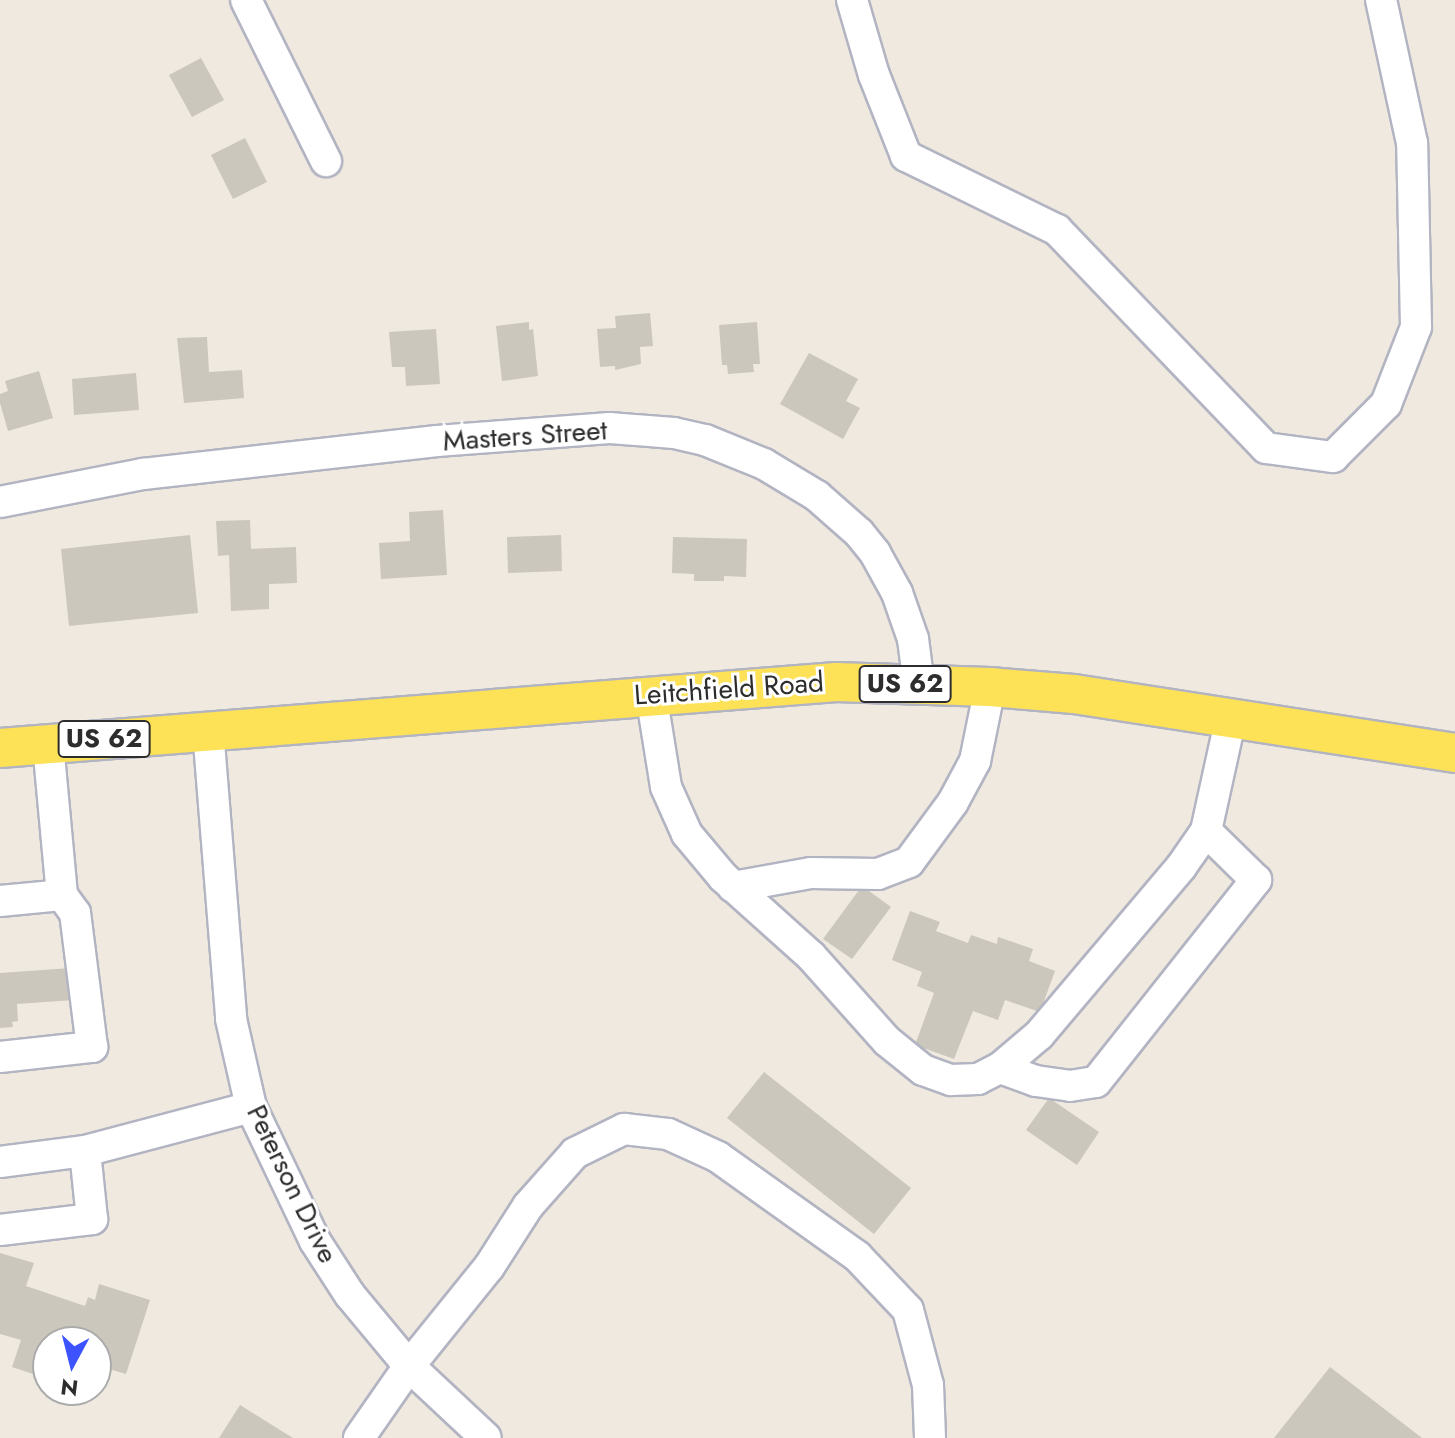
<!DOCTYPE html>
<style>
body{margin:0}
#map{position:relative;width:1455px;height:1438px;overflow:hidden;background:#efe9df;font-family:Jost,sans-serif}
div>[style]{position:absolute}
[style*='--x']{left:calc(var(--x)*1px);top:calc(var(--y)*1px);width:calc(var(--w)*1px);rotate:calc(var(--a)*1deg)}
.building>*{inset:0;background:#cbc7bd}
.roads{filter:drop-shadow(2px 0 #b2b4c2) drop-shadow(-2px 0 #b2b4c2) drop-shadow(0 2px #b2b4c2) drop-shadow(0 -2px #b2b4c2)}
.minor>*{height:30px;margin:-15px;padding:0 15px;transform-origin:15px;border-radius:15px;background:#fff}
.major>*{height:38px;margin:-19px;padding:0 19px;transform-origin:19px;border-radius:19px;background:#fde156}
span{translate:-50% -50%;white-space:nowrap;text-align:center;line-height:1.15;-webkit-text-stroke:6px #fff;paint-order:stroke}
.shield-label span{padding:2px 6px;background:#fff;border:2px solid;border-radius:6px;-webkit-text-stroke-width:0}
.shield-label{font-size:26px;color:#2d2d2d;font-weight:700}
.street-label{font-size:28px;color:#2d2d2d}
.north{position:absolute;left:32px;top:1326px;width:80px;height:80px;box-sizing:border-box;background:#fff;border:2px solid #ababab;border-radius:50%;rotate:187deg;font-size:22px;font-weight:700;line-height:32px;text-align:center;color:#2d2d2d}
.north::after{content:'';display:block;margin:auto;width:28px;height:36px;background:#3c53ff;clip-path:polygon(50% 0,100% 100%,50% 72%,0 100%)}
</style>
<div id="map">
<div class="building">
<i style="clip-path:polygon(201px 58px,224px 100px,192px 117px,169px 75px)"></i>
<i style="clip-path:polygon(245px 138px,267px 182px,233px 199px,211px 155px)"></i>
<i style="clip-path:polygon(650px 313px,653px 346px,640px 347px,641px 364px,615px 370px,615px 366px,600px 367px,597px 329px,616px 328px,615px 316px)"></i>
<i style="clip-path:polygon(529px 322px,529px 330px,533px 329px,538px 376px,502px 381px,496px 326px)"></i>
<i style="clip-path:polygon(757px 322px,760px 364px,753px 364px,754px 372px,728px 374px,727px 365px,722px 365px,719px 325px)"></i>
<i style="clip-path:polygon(436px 329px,440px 384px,406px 386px,405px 367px,392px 367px,389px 332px)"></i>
<i style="clip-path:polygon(207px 337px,209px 372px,242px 370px,244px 398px,184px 403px,177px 338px)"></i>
<i style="clip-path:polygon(809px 353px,858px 379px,846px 401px,860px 408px,843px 439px,780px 404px)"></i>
<i style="clip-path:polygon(39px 371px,53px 418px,8px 431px,0 403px,0 394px,8px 391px,5px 381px)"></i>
<i style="clip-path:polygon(136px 373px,139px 410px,74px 415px,72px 379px)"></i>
<i style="clip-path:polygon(443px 510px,447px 575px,381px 579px,379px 543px,410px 541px,409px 512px)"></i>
<i style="clip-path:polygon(250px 520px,251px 549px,296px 547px,297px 583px,269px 584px,269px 609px,231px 611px,229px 555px,218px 556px,216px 521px)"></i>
<i style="clip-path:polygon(190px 535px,198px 613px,69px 626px,61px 549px)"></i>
<i style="clip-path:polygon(561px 535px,562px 571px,508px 573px,507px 537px)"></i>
<i style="clip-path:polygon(673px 537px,747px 539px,746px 577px,724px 576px,724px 581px,694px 581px,694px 574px,672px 573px)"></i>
<i style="clip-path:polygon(862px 886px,891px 907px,852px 959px,823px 939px)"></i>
<i style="clip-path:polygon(910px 911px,940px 922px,936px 931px,968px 943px,971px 935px,997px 944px,998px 937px,1033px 949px,1029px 961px,1055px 971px,1040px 1012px,1005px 1000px,998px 1020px,973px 1011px,954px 1059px,915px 1045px,934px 993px,917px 986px,922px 972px,892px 960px)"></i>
<i style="clip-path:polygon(71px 968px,74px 1000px,17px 1004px,18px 1021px,12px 1022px,13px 1027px,0 1028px,0 973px)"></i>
<i style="clip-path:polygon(764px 1072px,911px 1188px,874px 1234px,727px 1118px)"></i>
<i style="clip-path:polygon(1049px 1098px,1099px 1132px,1077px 1165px,1026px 1130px)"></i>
<i style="clip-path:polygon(0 1253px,34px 1263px,26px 1286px,85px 1306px,88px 1297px,95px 1300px,99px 1284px,150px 1300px,126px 1374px,96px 1365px,96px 1342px,48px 1342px,48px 1379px,12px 1367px,21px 1340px,0 1334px)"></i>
<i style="clip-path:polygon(1330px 1367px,1422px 1438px,1274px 1438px)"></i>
<i style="clip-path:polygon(240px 1405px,293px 1438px,219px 1438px)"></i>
</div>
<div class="roads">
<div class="minor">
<i style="--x:246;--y:0;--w:180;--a:63.6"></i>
<i style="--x:852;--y:0;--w:78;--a:73.7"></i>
<i style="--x:874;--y:75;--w:87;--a:68.4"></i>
<i style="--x:906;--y:156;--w:168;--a:26.1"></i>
<i style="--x:1057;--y:230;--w:302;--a:46.2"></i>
<i style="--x:1266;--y:448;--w:68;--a:7.7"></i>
<i style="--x:1333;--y:457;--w:75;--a:-45"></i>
<i style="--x:1386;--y:404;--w:83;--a:-68.7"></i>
<i style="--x:1416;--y:327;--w:184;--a:-91.2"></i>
<i style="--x:1412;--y:143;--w:146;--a:-102.2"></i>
<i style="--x:0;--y:502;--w:146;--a:-11.1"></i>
<i style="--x:143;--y:474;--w:296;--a:-6.4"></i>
<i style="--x:437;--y:441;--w:173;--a:-4.3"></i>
<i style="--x:610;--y:428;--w:64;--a:4.5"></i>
<i style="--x:674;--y:433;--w:32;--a:13"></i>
<i style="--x:705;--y:440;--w:64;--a:22.1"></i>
<i style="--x:764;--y:464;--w:62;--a:31.1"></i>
<i style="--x:817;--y:496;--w:56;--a:41.4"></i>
<i style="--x:859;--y:533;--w:26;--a:51"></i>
<i style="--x:875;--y:553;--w:46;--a:61.2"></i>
<i style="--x:897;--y:593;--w:49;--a:70.8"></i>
<i style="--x:913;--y:639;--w:46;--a:82.6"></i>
<i style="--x:651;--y:694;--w:94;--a:80.8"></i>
<i style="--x:666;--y:787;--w:51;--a:65.9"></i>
<i style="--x:687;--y:834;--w:56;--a:50.1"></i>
<i style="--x:723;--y:877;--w:118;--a:41.9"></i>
<i style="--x:811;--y:956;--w:114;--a:48.2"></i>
<i style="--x:887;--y:1041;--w:46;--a:38.9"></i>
<i style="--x:923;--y:1070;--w:30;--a:20"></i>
<i style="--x:951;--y:1080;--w:27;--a:-2"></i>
<i style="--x:978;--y:1079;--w:25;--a:-27"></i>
<i style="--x:1000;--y:1068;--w:51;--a:-40.2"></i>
<i style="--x:1039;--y:1035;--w:220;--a:-49.8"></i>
<i style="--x:1181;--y:867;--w:44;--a:-55.2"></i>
<i style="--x:1206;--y:831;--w:117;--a:-77.6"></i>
<i style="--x:208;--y:730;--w:290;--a:85.4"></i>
<i style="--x:231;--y:1019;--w:90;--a:77.2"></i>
<i style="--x:251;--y:1107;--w:148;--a:64.5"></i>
<i style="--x:315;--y:1241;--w:64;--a:57.1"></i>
<i style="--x:350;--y:1295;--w:92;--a:50.3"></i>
<i style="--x:409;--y:1366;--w:105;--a:43.1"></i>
<i style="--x:733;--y:887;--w:79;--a:-10.2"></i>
<i style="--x:811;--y:873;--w:67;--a:0.9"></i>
<i style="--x:878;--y:874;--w:33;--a:-21"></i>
<i style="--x:909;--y:862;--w:74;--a:-53.7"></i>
<i style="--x:953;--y:802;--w:47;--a:-61.8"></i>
<i style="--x:975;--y:761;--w:76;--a:-78.5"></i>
<i style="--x:0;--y:901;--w:62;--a:-5.5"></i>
<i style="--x:62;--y:895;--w:153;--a:-95.3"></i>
<i style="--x:0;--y:1057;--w:93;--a:-6.2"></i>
<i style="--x:92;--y:1047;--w:135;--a:-97.2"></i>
<i style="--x:75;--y:913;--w:22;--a:-126"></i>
<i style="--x:1000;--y:1068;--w:38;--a:20"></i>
<i style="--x:1036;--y:1081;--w:34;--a:8"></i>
<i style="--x:1070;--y:1086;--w:26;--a:-9"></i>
<i style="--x:1096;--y:1082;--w:258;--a:-51.6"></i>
<i style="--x:1256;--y:880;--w:70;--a:-135.6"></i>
<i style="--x:0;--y:1162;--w:86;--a:-7.4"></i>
<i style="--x:85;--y:1151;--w:172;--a:-14.8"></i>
<i style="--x:0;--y:1230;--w:93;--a:-6.8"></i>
<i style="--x:92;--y:1219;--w:68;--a:-95.9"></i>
<i style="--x:359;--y:1438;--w:88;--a:-55.2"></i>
<i style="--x:409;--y:1366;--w:127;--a:-51.1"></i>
<i style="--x:489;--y:1267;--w:72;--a:-57.4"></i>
<i style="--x:528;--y:1206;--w:71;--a:-48.4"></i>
<i style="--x:575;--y:1153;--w:55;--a:-26.1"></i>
<i style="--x:624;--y:1129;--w:44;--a:6.5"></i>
<i style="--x:668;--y:1134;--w:55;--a:24.7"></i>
<i style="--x:718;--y:1157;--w:171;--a:35.5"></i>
<i style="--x:857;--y:1256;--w:74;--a:46.6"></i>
<i style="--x:908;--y:1310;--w:78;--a:75.1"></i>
<i style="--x:928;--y:1385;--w:53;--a:87.8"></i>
</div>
<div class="major">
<i style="--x:0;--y:748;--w:839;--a:-4.51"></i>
<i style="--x:836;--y:682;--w:154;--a:1.9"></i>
<i style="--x:990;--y:687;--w:84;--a:4.8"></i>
<i style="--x:1074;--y:694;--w:386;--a:8.8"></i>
</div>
</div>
<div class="shield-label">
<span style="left:905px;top:684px">US 62</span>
<span style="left:104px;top:739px">US 62</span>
</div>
<div class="street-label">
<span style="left:525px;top:436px;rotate:-4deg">Masters Street</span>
<span style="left:729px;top:689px;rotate:-4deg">Leitchfield Road</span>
<span style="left:292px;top:1184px;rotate:64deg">Peterson Drive</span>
</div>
<div class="north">N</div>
</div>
